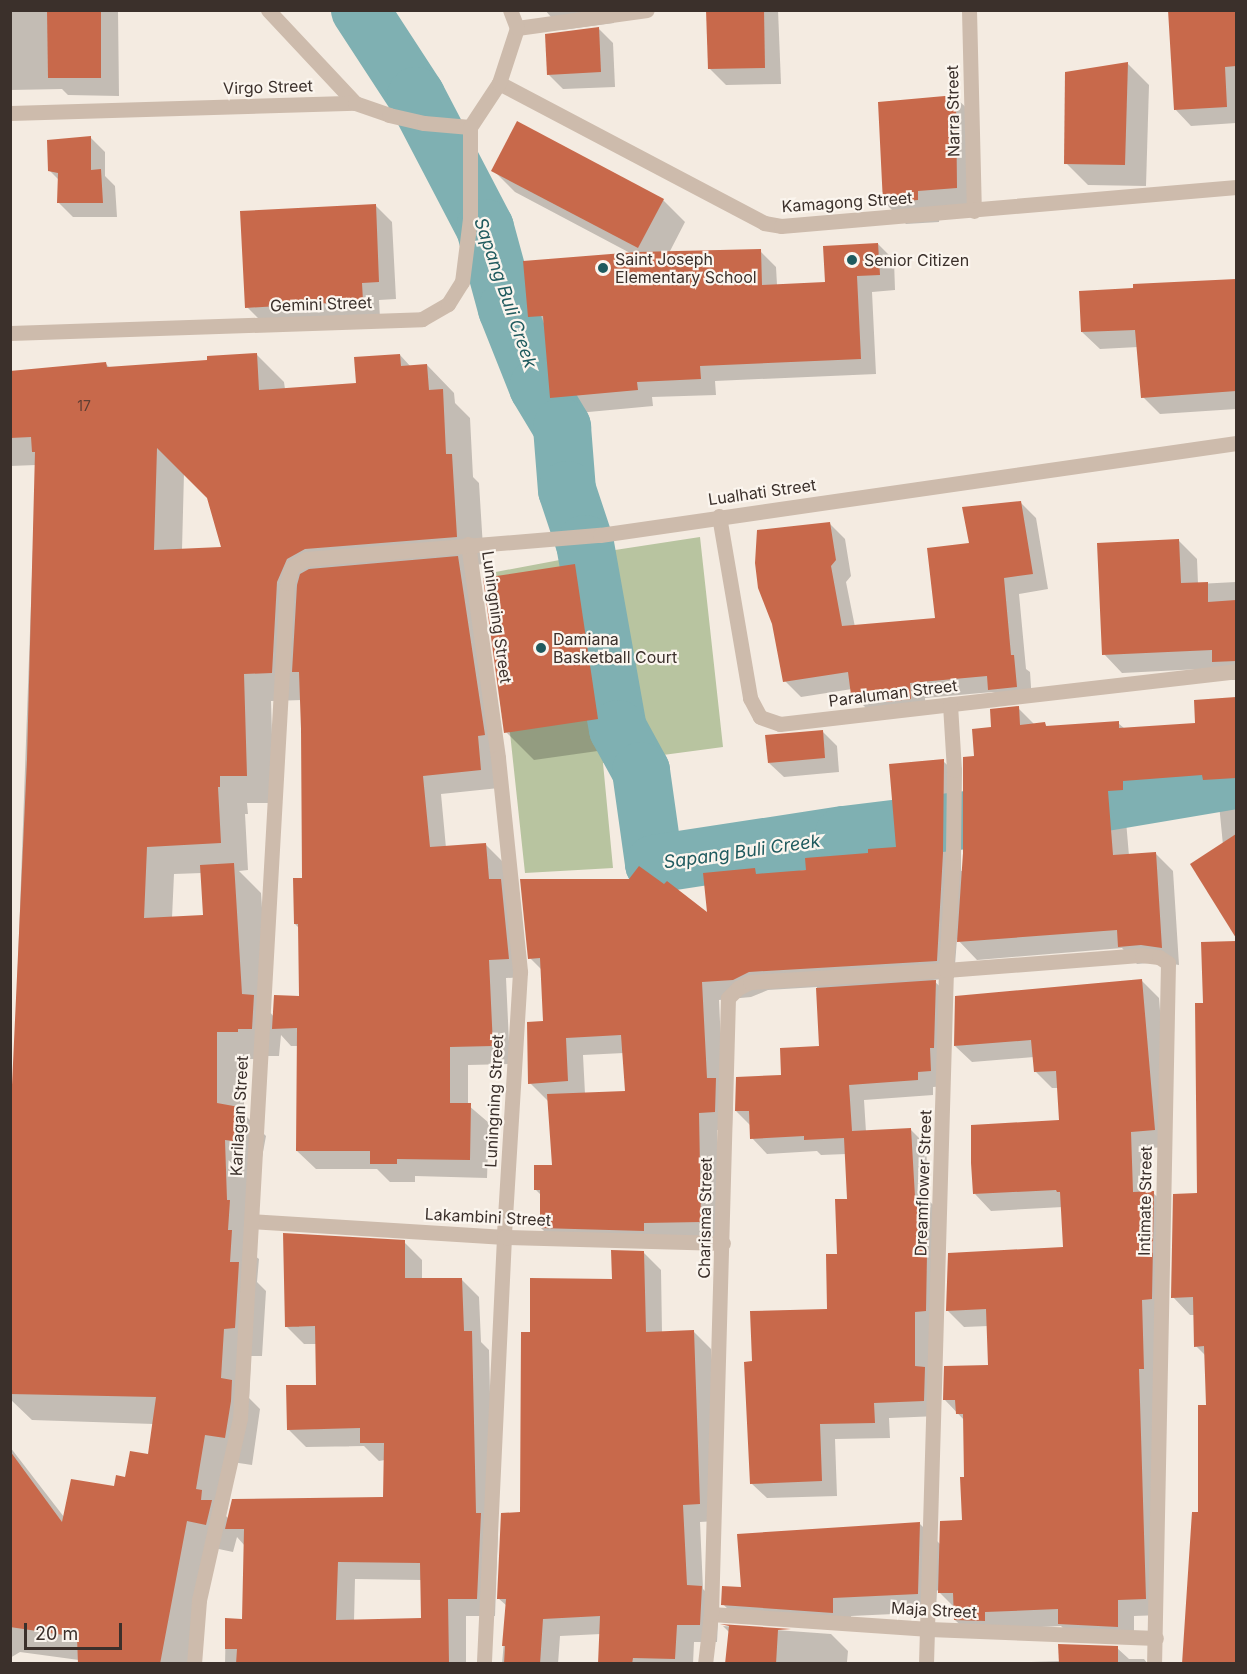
<!DOCTYPE html>
<style>
body{margin:0}
#map{position:relative;width:1247px;height:1674px;overflow:hidden;background:#f4ebe1;font-family:Inter,sans-serif}
div>[style]{position:absolute}
[style*='--x']{left:calc(var(--x)*1px);top:calc(var(--y)*1px);width:calc(var(--w)*1px);rotate:calc(var(--a)*1deg)}
.green>*{inset:0;background:#b8c4a0}
.shadow>*{inset:0;background:#0003}
.river>*{height:58px;margin:-29px;padding:0 29px;transform-origin:29px;border-radius:29px;background:#7fb0b2}
.building>*{inset:0;background:#c8694b}
.minor>*{height:15px;margin:-7.5px;padding:0 7.5px;transform-origin:7.5px;border-radius:7.5px;background:#cdbbac}
.dots>*{width:16px;height:16px;translate:-50% -50%;box-sizing:border-box;border:3px solid #fbf5ee;border-radius:50%}
span{translate:-50% -50%;white-space:nowrap;text-align:center;line-height:1.15;-webkit-text-stroke:4.5px #fbf5ee;paint-order:stroke}
.number-label{font-size:14px;color:#5e3e33}
.number-label span{-webkit-text-stroke-width:0}
.street-label{font-size:16px;color:#3b302b}
.poi-label{font-size:16px;color:#3b302b}
.left{translate:0 -50%;text-align:left}
.water-label{font-size:18px;color:#1f5a5e;font-style:italic}
.frame{position:absolute;inset:0;border:12px solid #3b302b;pointer-events:none}
.scale{position:absolute;left:24px;top:1623px;width:98px;height:27px;box-sizing:border-box;border:3px solid #3b302b;border-top:0;padding-left:8px;font-size:18px;line-height:21px;white-space:nowrap;color:#3b302b;-webkit-text-stroke:4px #fbf5ee;paint-order:stroke}
</style>
<div id="map">
<div class="green">
<i style="clip-path:polygon(700px 537px,723px 747px,603px 763px,613px 868px,525px 873px,510px 733px,485px 574px,602px 552px)"></i>
</div>
<div class="shadow">
<i style="clip-path:polygon(118px 10px,119px 96px,68px 95px,62px 89px,10px 90px,10px 11px)"></i>
<i style="clip-path:polygon(545px 10px,614px 10px,614px 23px,562px 30px)"></i>
<i style="clip-path:polygon(707px 10px,778px 10px,781px 84px,726px 85px,710px 69px)"></i>
<i style="clip-path:polygon(1169px 10px,1236px 10px,1236px 123px,1191px 126px,1175px 109px)"></i>
<i style="clip-path:polygon(598px 28px,613px 43px,615px 87px,563px 89px,548px 74px)"></i>
<i style="clip-path:polygon(1128px 64px,1149px 85px,1146px 186px,1088px 185px,1066px 163px)"></i>
<i style="clip-path:polygon(955px 97px,977px 118px,978px 210px,940px 212px,939px 222px,906px 224px,884px 202px)"></i>
<i style="clip-path:polygon(90px 137px,105px 152px,105px 176px,115px 186px,117px 217px,73px 217px,59px 203px,59px 180px,50px 171px)"></i>
<i style="clip-path:polygon(493px 170px,663px 200px,685px 222px,669px 253px,760px 251px,776px 267px,777px 285px,826px 283px,878px 244px,894px 260px,895px 290px,872px 292px,876px 374px,715px 381px,716px 395px,652px 397px,653px 406px,567px 414px,551px 398px,546px 333px,529px 317px,632px 254px,515px 192px)"></i>
<i style="clip-path:polygon(10px 188px,12px 223px,10px 223px)"></i>
<i style="clip-path:polygon(375px 205px,392px 222px,396px 299px,379px 300px,380px 318px,264px 324px,247px 307px)"></i>
<i style="clip-path:polygon(1236px 281px,1236px 409px,1160px 414px,1143px 397px,1138px 347px,1100px 349px,1082px 332px,1134px 290px,1134px 285px)"></i>
<i style="clip-path:polygon(evenodd,256px 354px,284px 382px,285px 389px,357px 384px,400px 355px,411px 367px,427px 365px,454px 393px,455px 403px,470px 418px,473px 477px,479px 483px,484px 564px,465px 566px,499px 788px,441px 794px,446px 848px,486px 845px,504px 863px,526px 977px,506px 978px,510px 1064px,468px 1065px,468px 1105px,489px 1123px,487px 1178px,415px 1176px,415px 1182px,390px 1182px,377px 1169px,316px 1169px,297px 1151px,299px 1046px,291px 1046px,281px 1035px,279px 1056px,265px 1056px,265px 1059px,244px 1059px,244px 1114px,266px 1136px,260px 1168px,255px 1256px,259px 1259px,257px 1282px,266px 1291px,262px 1356px,251px 1356px,249px 1398px,260px 1409px,252px 1465px,232px 1462px,224px 1514px,230px 1520px,384px 1498px,385px 1460px,379px 1461px,364px 1446px,306px 1447px,288px 1429px,317px 1386px,317px 1344px,304px 1344px,286px 1326px,404px 1242px,422px 1260px,422px 1279px,461px 1279px,479px 1297px,481px 1342px,489px 1350px,493px 1526px,498px 1532px,495px 1616px,466px 1616px,466px 1664px,225px 1664px,226px 1620px,244px 1620px,245px 1546px,237px 1537px,233px 1552px,214px 1548px,192px 1664px,79px 1664px,79px 1660px,20px 1652px,10px 1658px,10px 1447px,64px 1517px,115px 1488px,149px 1456px,154px 1424px,32px 1420px,10px 1399px,10px 1184px,36px 465px,10px 466px,10px 372px,106px 364px,111px 369px,209px 362px,256px 354px,184px 473px,208px 498px,223px 549px,182px 550px,184px 473px,256px 354px,302px 700px,303px 879px,295px 924px,300px 929px,300px 998px,274px 1017px,269px 1011px,261px 893px,239px 871px,248px 870px,245px 814px,248px 814px,247px 803px,274px 803px,271px 701px,302px 700px,256px 354px,202px 873px,205px 916px,172px 918px,174px 874px,202px 873px,256px 354px,355px 1579px,422px 1580px,422px 1619px,354px 1621px,355px 1579px)"></i>
<i style="clip-path:polygon(1020px 502px,1036px 518px,1048px 589px,1019px 594px,1026px 669px,1030px 672px,1032px 702px,992px 692px,925px 698px,926px 714px,868px 710px,852px 694px,852px 689px,801px 697px,785px 681px,829px 523px,845px 539px,851px 576px,846px 582px,855px 627px,937px 619px,971px 544px)"></i>
<i style="clip-path:polygon(1179px 541px,1197px 559px,1198px 584px,1236px 582px,1236px 680px,1232px 680px,1220px 668px,1122px 673px,1104px 654px)"></i>
<i style="clip-path:polygon(574px 565px,603px 594px,626px 747px,534px 760px,506px 732px)"></i>
<i style="clip-path:polygon(evenodd,1236px 699px,1236px 933px,1231px 927px,1218px 794px,1140px 798px,1141px 808px,1125px 809px,1129px 856px,1156px 854px,1173px 871px,1179px 965px,1160px 962px,1137px 964px,1122px 948px,977px 960px,957px 939px,954px 978px,933px 980px,951px 997px,946px 1086px,933px 1087px,933px 1095px,864px 1100px,866px 1132px,910px 1129px,926px 1145px,929px 1201px,943px 1214px,939px 1416px,889px 1418px,890px 1438px,835px 1439px,837px 1496px,767px 1498px,751px 1483px,753px 1363px,828px 1311px,849px 1200px,846px 1154px,821px 1155px,817px 1151px,767px 1154px,752px 1138px,751px 1126px,736px 1111px,820px 1048px,817px 987px,768px 990px,751px 997px,719px 1000px,723px 1087px,733px 1097px,732px 1129px,717px 1130px,719px 1239px,559px 1246px,541px 1228px,541px 1195px,535px 1189px,554px 1167px,548px 1101px,530px 1083px,545px 1022px,542px 970px,530px 958px,709px 916px,755px 869px,760px 875px,808px 872px,898px 848px,943px 761px,961px 778px,961px 871px,963px 871px,975px 757px,993px 728px,1018px 708px,1035px 725px,1045px 724px,1048px 728px,1118px 723px,1125px 729px,1197px 724px,1236px 699px,624px 1053px,626px 1093px,585px 1094px,583px 1055px,624px 1053px)"></i>
<i style="clip-path:polygon(822px 731px,837px 746px,839px 772px,784px 777px,769px 763px)"></i>
<i style="clip-path:polygon(1236px 943px,1236px 1664px,1184px 1664px,1200px 1514px,1208px 1406px,1206px 1356px,1196px 1346px,1195px 1315px,1190px 1315px,1173px 1297px,1198px 1195px,1204px 1004px,1203px 944px)"></i>
<i style="clip-path:polygon(1142px 981px,1159px 998px,1171px 1147px,1147px 1148px,1149px 1193px,1153px 1193px,1170px 1209px,1162px 1615px,1134px 1616px,1134px 1643px,1076px 1641px,1061px 1626px,1001px 1629px,972px 1636px,955px 1620px,955px 1608px,937px 1590px,936px 1612px,851px 1616px,851px 1630px,741px 1623px,723px 1604px,743px 1588px,920px 1524px,941px 1545px,964px 1521px,965px 1421px,945px 1400px,989px 1367px,988px 1326px,964px 1327px,947px 1310px,1065px 1248px,1063px 1207px,991px 1211px,975px 1194px,1061px 1121px,1059px 1088px,1052px 1088px,1035px 1071px,1034px 1057px,972px 1062px,955px 1046px)"></i>
<i style="clip-path:polygon(643px 1252px,661px 1270px,662px 1333px,693px 1331px,711px 1349px,717px 1521px,700px 1522px,703px 1589px,719px 1605px,717px 1642px,694px 1642px,693px 1664px,600px 1664px,601px 1634px,560px 1636px,558px 1664px,502px 1664px,507px 1606px,498px 1598px,521px 1514px,531px 1334px,613px 1280px)"></i>
<i style="clip-path:polygon(723px 1626px,831px 1634px,848px 1651px,847px 1662px,862px 1664px,727px 1664px,730px 1633px)"></i>
<i style="clip-path:polygon(1117px 1648px,1129px 1659px,1144px 1659px,1148px 1664px,972px 1664px,1060px 1661px)"></i>
</div>
<div class="river">
<i style="--x:360;--y:10;--w:103;--a:56.9"></i>
<i style="--x:416;--y:96;--w:149;--a:62.4"></i>
<i style="--x:485;--y:228;--w:84;--a:74.8"></i>
<i style="--x:507;--y:309;--w:84;--a:68.3"></i>
<i style="--x:538;--y:387;--w:47;--a:59"></i>
<i style="--x:562;--y:427;--w:63;--a:85.5"></i>
<i style="--x:567;--y:490;--w:57;--a:71.6"></i>
<i style="--x:585;--y:544;--w:188;--a:79.9"></i>
<i style="--x:618;--y:729;--w:48;--a:61.3"></i>
<i style="--x:641;--y:771;--w:94;--a:82"></i>
<i style="--x:654;--y:864;--w:192;--a:-8.7"></i>
<i style="--x:844;--y:835;--w:246;--a:-7"></i>
<i style="--x:1088;--y:805;--w:150;--a:-9.6"></i>
</div>
<div class="building">
<i style="clip-path:polygon(47px 10px,101px 10px,101px 78px,48px 78px)"></i>
<i style="clip-path:polygon(706px 10px,764px 10px,765px 68px,708px 69px)"></i>
<i style="clip-path:polygon(1168px 10px,1236px 10px,1236px 66px,1225px 67px,1227px 107px,1174px 110px)"></i>
<i style="clip-path:polygon(599px 27px,601px 72px,547px 75px,545px 34px)"></i>
<i style="clip-path:polygon(1128px 62px,1125px 165px,1064px 164px,1065px 72px)"></i>
<i style="clip-path:polygon(956px 95px,957px 188px,918px 191px,918px 200px,883px 203px,878px 102px)"></i>
<i style="clip-path:polygon(517px 121px,664px 199px,638px 248px,491px 171px)"></i>
<i style="clip-path:polygon(91px 136px,91px 170px,101px 169px,103px 203px,57px 203px,58px 173px,48px 171px,47px 140px)"></i>
<i style="clip-path:polygon(376px 204px,379px 282px,362px 283px,363px 301px,245px 308px,240px 211px)"></i>
<i style="clip-path:polygon(878px 243px,880px 275px,857px 276px,861px 359px,700px 366px,701px 379px,637px 382px,638px 390px,550px 398px,543px 316px,528px 317px,523px 261px,636px 252px,761px 249px,762px 285px,825px 282px,823px 246px)"></i>
<i style="clip-path:polygon(1236px 279px,1236px 391px,1141px 398px,1135px 330px,1081px 332px,1079px 291px,1133px 288px,1133px 284px)"></i>
<i style="clip-path:polygon(evenodd,257px 353px,259px 390px,356px 383px,354px 357px,400px 354px,401px 366px,427px 364px,429px 390px,443px 389px,446px 454px,452px 454px,457px 537px,305px 549px,287px 559px,277px 582px,272px 673px,244px 674px,247px 776px,220px 776px,220px 787px,218px 787px,221px 843px,147px 847px,144px 918px,203px 915px,200px 865px,234px 863px,242px 994px,254px 995px,252px 1029px,238px 1029px,238px 1032px,217px 1032px,217px 1103px,239px 1107px,233px 1141px,225px 1140px,227px 1200px,230px 1200px,228px 1230px,232px 1230px,230px 1262px,239px 1262px,235px 1328px,224px 1329px,221px 1378px,232px 1380px,231px 1401px,225px 1438px,205px 1435px,196px 1489px,202px 1490px,201px 1500px,212px 1500px,206px 1525px,187px 1521px,160px 1664px,78px 1664px,77px 1637px,10px 1627px,10px 1451px,62px 1522px,71px 1479px,114px 1486px,116px 1475px,125px 1477px,130px 1451px,148px 1454px,156px 1397px,10px 1394px,12px 1085px,27px 759px,35px 452px,32px 452px,31px 437px,10px 438px,10px 371px,106px 362px,107px 367px,207px 360px,207px 356px,257px 353px,157px 448px,207px 498px,221px 547px,154px 550px,157px 448px)"></i>
<i style="clip-path:polygon(1021px 501px,1033px 574px,1004px 578px,1011px 655px,1014px 655px,1017px 687px,988px 690px,987px 676px,910px 683px,911px 699px,886px 702px,885px 691px,851px 695px,848px 672px,783px 682px,772px 624px,758px 588px,755px 563px,757px 530px,830px 522px,836px 560px,831px 566px,842px 626px,935px 618px,927px 548px,969px 543px,962px 507px)"></i>
<i style="clip-path:polygon(1179px 539px,1181px 583px,1208px 582px,1208px 602px,1236px 600px,1236px 661px,1212px 662px,1212px 650px,1102px 655px,1097px 543px)"></i>
<i style="clip-path:polygon(458px 556px,485px 735px,478px 736px,481px 770px,423px 776px,430px 847px,486px 843px,489px 879px,501px 879px,509px 959px,489px 960px,493px 1046px,450px 1047px,450px 1103px,471px 1103px,470px 1160px,397px 1159px,397px 1164px,370px 1164px,370px 1151px,296px 1151px,297px 1028px,272px 1029px,274px 995px,299px 996px,298px 924px,294px 924px,293px 878px,302px 878px,301px 729px,299px 672px,292px 672px,297px 585px,300px 574px,309px 569px)"></i>
<i style="clip-path:polygon(575px 564px,598px 719px,504px 733px,483px 578px)"></i>
<i style="clip-path:polygon(1236px 697px,1236px 778px,1203px 780px,1202px 775px,1123px 781px,1123px 790px,1108px 791px,1113px 855px,1156px 852px,1162px 948px,1141px 945px,1118px 947px,1117px 930px,957px 942px,963px 853px,963px 757px,974px 756px,972px 729px,991px 727px,990px 709px,1019px 706px,1020px 725px,1045px 722px,1046px 726px,1119px 721px,1119px 728px,1195px 723px,1194px 700px)"></i>
<i style="clip-path:polygon(823px 730px,825px 758px,768px 763px,765px 735px)"></i>
<i style="clip-path:polygon(944px 759px,943px 853px,937px 961px,749px 972px,733px 980px,702px 982px,707px 1078px,716px 1078px,715px 1112px,699px 1113px,701px 1222px,644px 1223px,644px 1231px,540px 1228px,540px 1190px,534px 1190px,534px 1165px,552px 1165px,547px 1094px,625px 1091px,621px 1035px,566px 1038px,568px 1081px,528px 1084px,527px 1022px,543px 1021px,540px 958px,528px 959px,520px 879px,629px 879px,639px 866px,664px 884px,667px 881px,707px 912px,703px 873px,755px 868px,756px 874px,806px 870px,805px 858px,868px 853px,868px 849px,896px 847px,889px 764px)"></i>
<i style="clip-path:polygon(1236px 834px,1236px 938px,1190px 864px)"></i>
<i style="clip-path:polygon(1236px 941px,1236px 1664px,1182px 1664px,1192px 1512px,1198px 1512px,1198px 1405px,1206px 1405px,1204px 1346px,1194px 1347px,1193px 1297px,1171px 1298px,1173px 1194px,1197px 1193px,1195px 1003px,1203px 1003px,1201px 942px)"></i>
<i style="clip-path:polygon(1142px 979px,1155px 1130px,1131px 1132px,1133px 1192px,1154px 1191px,1152px 1299px,1142px 1300px,1144px 1369px,1139px 1369px,1146px 1599px,1118px 1600px,1118px 1627px,1058px 1624px,1058px 1609px,985px 1612px,985px 1621px,954px 1620px,953px 1593px,938px 1593px,940px 1521px,962px 1520px,960px 1477px,964px 1477px,963px 1414px,956px 1414px,955px 1400px,943px 1400px,944px 1366px,988px 1365px,986px 1309px,946px 1311px,948px 1253px,1063px 1247px,1060px 1192px,1057px 1192px,1056px 1190px,973px 1194px,971px 1163px,971px 1125px,1059px 1120px,1056px 1071px,1034px 1072px,1031px 1040px,954px 1046px,955px 996px)"></i>
<i style="clip-path:polygon(936px 980px,934px 1048px,930px 1048px,931px 1071px,918px 1072px,918px 1080px,849px 1085px,852px 1131px,911px 1128px,915px 1197px,928px 1197px,926px 1311px,915px 1312px,915px 1366px,925px 1367px,924px 1401px,874px 1403px,875px 1423px,820px 1424px,822px 1481px,750px 1484px,744px 1362px,752px 1361px,750px 1311px,827px 1309px,826px 1254px,837px 1254px,835px 1199px,847px 1199px,844px 1138px,804px 1140px,804px 1136px,750px 1139px,749px 1111px,735px 1111px,736px 1077px,781px 1075px,780px 1048px,819px 1046px,816px 988px)"></i>
<i style="clip-path:polygon(evenodd,283px 1233px,405px 1240px,405px 1278px,462px 1278px,464px 1331px,472px 1331px,476px 1513px,481px 1513px,477px 1599px,448px 1599px,449px 1664px,236px 1664px,237px 1649px,225px 1649px,225px 1618px,242px 1619px,244px 1529px,225px 1529px,232px 1499px,383px 1497px,384px 1443px,360px 1443px,360px 1428px,287px 1430px,286px 1385px,316px 1385px,315px 1326px,285px 1327px,283px 1233px,338px 1562px,420px 1563px,421px 1618px,336px 1620px,338px 1562px)"></i>
<i style="clip-path:polygon(611px 1250px,644px 1251px,646px 1332px,694px 1330px,700px 1504px,683px 1505px,687px 1585px,702px 1586px,700px 1625px,677px 1625px,675px 1659px,633px 1658px,632px 1664px,598px 1664px,600px 1616px,543px 1619px,540px 1664px,504px 1664px,505px 1646px,502px 1646px,506px 1599px,497px 1599px,501px 1513px,520px 1512px,521px 1332px,530px 1332px,530px 1278px,612px 1279px)"></i>
<i style="clip-path:polygon(920px 1522px,918px 1594px,833px 1598px,833px 1613px,721px 1605px,722px 1586px,741px 1587px,737px 1534px)"></i>
<i style="clip-path:polygon(720px 1624px,791px 1629px,778px 1630px,776px 1664px,725px 1664px,729px 1626px)"></i>
<i style="clip-path:polygon(1058px 1644px,1118px 1646px,1118px 1664px,1059px 1664px)"></i>
</div>
<div class="minor">
<i style="--x:268;--y:10;--w:127;--a:46.9"></i>
<i style="--x:969;--y:10;--w:201;--a:88.6"></i>
<i style="--x:517;--y:28;--w:131;--a:-7.9"></i>
<i style="--x:499;--y:83;--w:300;--a:27.8"></i>
<i style="--x:764;--y:223;--w:17;--a:10"></i>
<i style="--x:781;--y:226;--w:457;--a:-4.9"></i>
<i style="--x:10;--y:113;--w:345;--a:-1.7"></i>
<i style="--x:355;--y:103;--w:36;--a:19"></i>
<i style="--x:389;--y:115;--w:36;--a:13"></i>
<i style="--x:424;--y:123;--w:46;--a:5"></i>
<i style="--x:470;--y:127;--w:53;--a:-56.6"></i>
<i style="--x:499;--y:83;--w:58;--a:-71.9"></i>
<i style="--x:517;--y:28;--w:19;--a:-111"></i>
<i style="--x:10;--y:333;--w:412;--a:-1.9"></i>
<i style="--x:422;--y:319;--w:30;--a:-30"></i>
<i style="--x:448;--y:304;--w:26;--a:-58"></i>
<i style="--x:462;--y:282;--w:64;--a:-82.8"></i>
<i style="--x:470;--y:219;--w:92;--a:-90"></i>
<i style="--x:719;--y:516;--w:185;--a:80.3"></i>
<i style="--x:750;--y:698;--w:21;--a:62"></i>
<i style="--x:760;--y:717;--w:21;--a:19"></i>
<i style="--x:780;--y:724;--w:459;--a:-6.6"></i>
<i style="--x:468;--y:544;--w:216;--a:82"></i>
<i style="--x:498;--y:758;--w:215;--a:84.1"></i>
<i style="--x:520;--y:972;--w:265;--a:93.5"></i>
<i style="--x:504;--y:1237;--w:427;--a:92.7"></i>
<i style="--x:251;--y:1221;--w:254;--a:3.6"></i>
<i style="--x:504;--y:1237;--w:219;--a:1.6"></i>
<i style="--x:711;--y:1614;--w:219;--a:3.9"></i>
<i style="--x:929;--y:1629;--w:227;--a:2.3"></i>
<i style="--x:194;--y:1664;--w:64;--a:-85.5"></i>
<i style="--x:199;--y:1600;--w:187;--a:-77.3"></i>
<i style="--x:240;--y:1418;--w:836;--a:-86.78"></i>
<i style="--x:287;--y:583;--w:17;--a:-73"></i>
<i style="--x:292;--y:567;--w:16;--a:-30"></i>
<i style="--x:306;--y:559;--w:295;--a:-4.7"></i>
<i style="--x:600;--y:535;--w:643;--a:-8.23"></i>
<i style="--x:705;--y:1664;--w:50;--a:-83.2"></i>
<i style="--x:711;--y:1614;--w:616;--a:-88.42"></i>
<i style="--x:728;--y:998;--w:14;--a:-45"></i>
<i style="--x:738;--y:988;--w:13;--a:-27"></i>
<i style="--x:750;--y:982;--w:196;--a:-3.5"></i>
<i style="--x:946;--y:970;--w:197;--a:-4.4"></i>
<i style="--x:1142;--y:955;--w:17;--a:7"></i>
<i style="--x:1159;--y:957;--w:11;--a:34"></i>
<i style="--x:1168;--y:963;--w:701;--a:91.14"></i>
<i style="--x:926;--y:1664;--w:694;--a:-88.35"></i>
<i style="--x:946;--y:970;--w:117;--a:-86.6"></i>
<i style="--x:953;--y:853;--w:83;--a:-89.3"></i>
<i style="--x:954;--y:770;--w:66;--a:-93.5"></i>
</div>
<div class="dots">
<i style="left:852px;top:260px;background:#1f5a5e"></i>
<i style="left:603px;top:268px;background:#1f5a5e"></i>
<i style="left:541px;top:648px;background:#1f5a5e"></i>
</div>
<div class="number-label">
<span style="left:84px;top:406px">17</span>
</div>
<div class="street-label">
<span style="left:268px;top:87px;rotate:-2deg">Virgo Street</span>
<span style="left:953px;top:111px;rotate:-91deg">Narra Street</span>
<span style="left:847px;top:202px;rotate:-4deg">Kamagong Street</span>
<span style="left:321px;top:304px;rotate:-2deg">Gemini Street</span>
<span style="left:762px;top:492px;rotate:-8deg">Lualhati Street</span>
<span style="left:497px;top:617px;rotate:82deg">Luningning Street</span>
<span style="left:893px;top:693px;rotate:-7deg">Paraluman Street</span>
<span style="left:494px;top:1101px;rotate:-87deg">Luningning Street</span>
<span style="left:239px;top:1116px;rotate:-87deg">Karilagan Street</span>
<span style="left:923px;top:1183px;rotate:-88deg">Dreamflower Street</span>
<span style="left:1145px;top:1201px;rotate:-89deg">Intimate Street</span>
<span style="left:488px;top:1217px;rotate:3deg">Lakambini Street</span>
<span style="left:705px;top:1218px;rotate:-89deg">Charisma Street</span>
<span style="left:934px;top:1610px;rotate:3deg">Maja Street</span>
</div>
<div class="poi-label">
<span class="left" style="left:615px;top:268px">Saint Joseph<br>Elementary School</span>
<span class="left" style="left:864px;top:260px">Senior Citizen</span>
<span class="left" style="left:553px;top:648px">Damiana<br>Basketball Court</span>
</div>
<div class="water-label">
<span style="left:505px;top:293px;rotate:71deg">Sapang Buli Creek</span>
<span style="left:742px;top:852px;rotate:-8deg">Sapang Buli Creek</span>
</div>
<div class="frame"></div>
<div class="scale">20 m</div>
</div>
